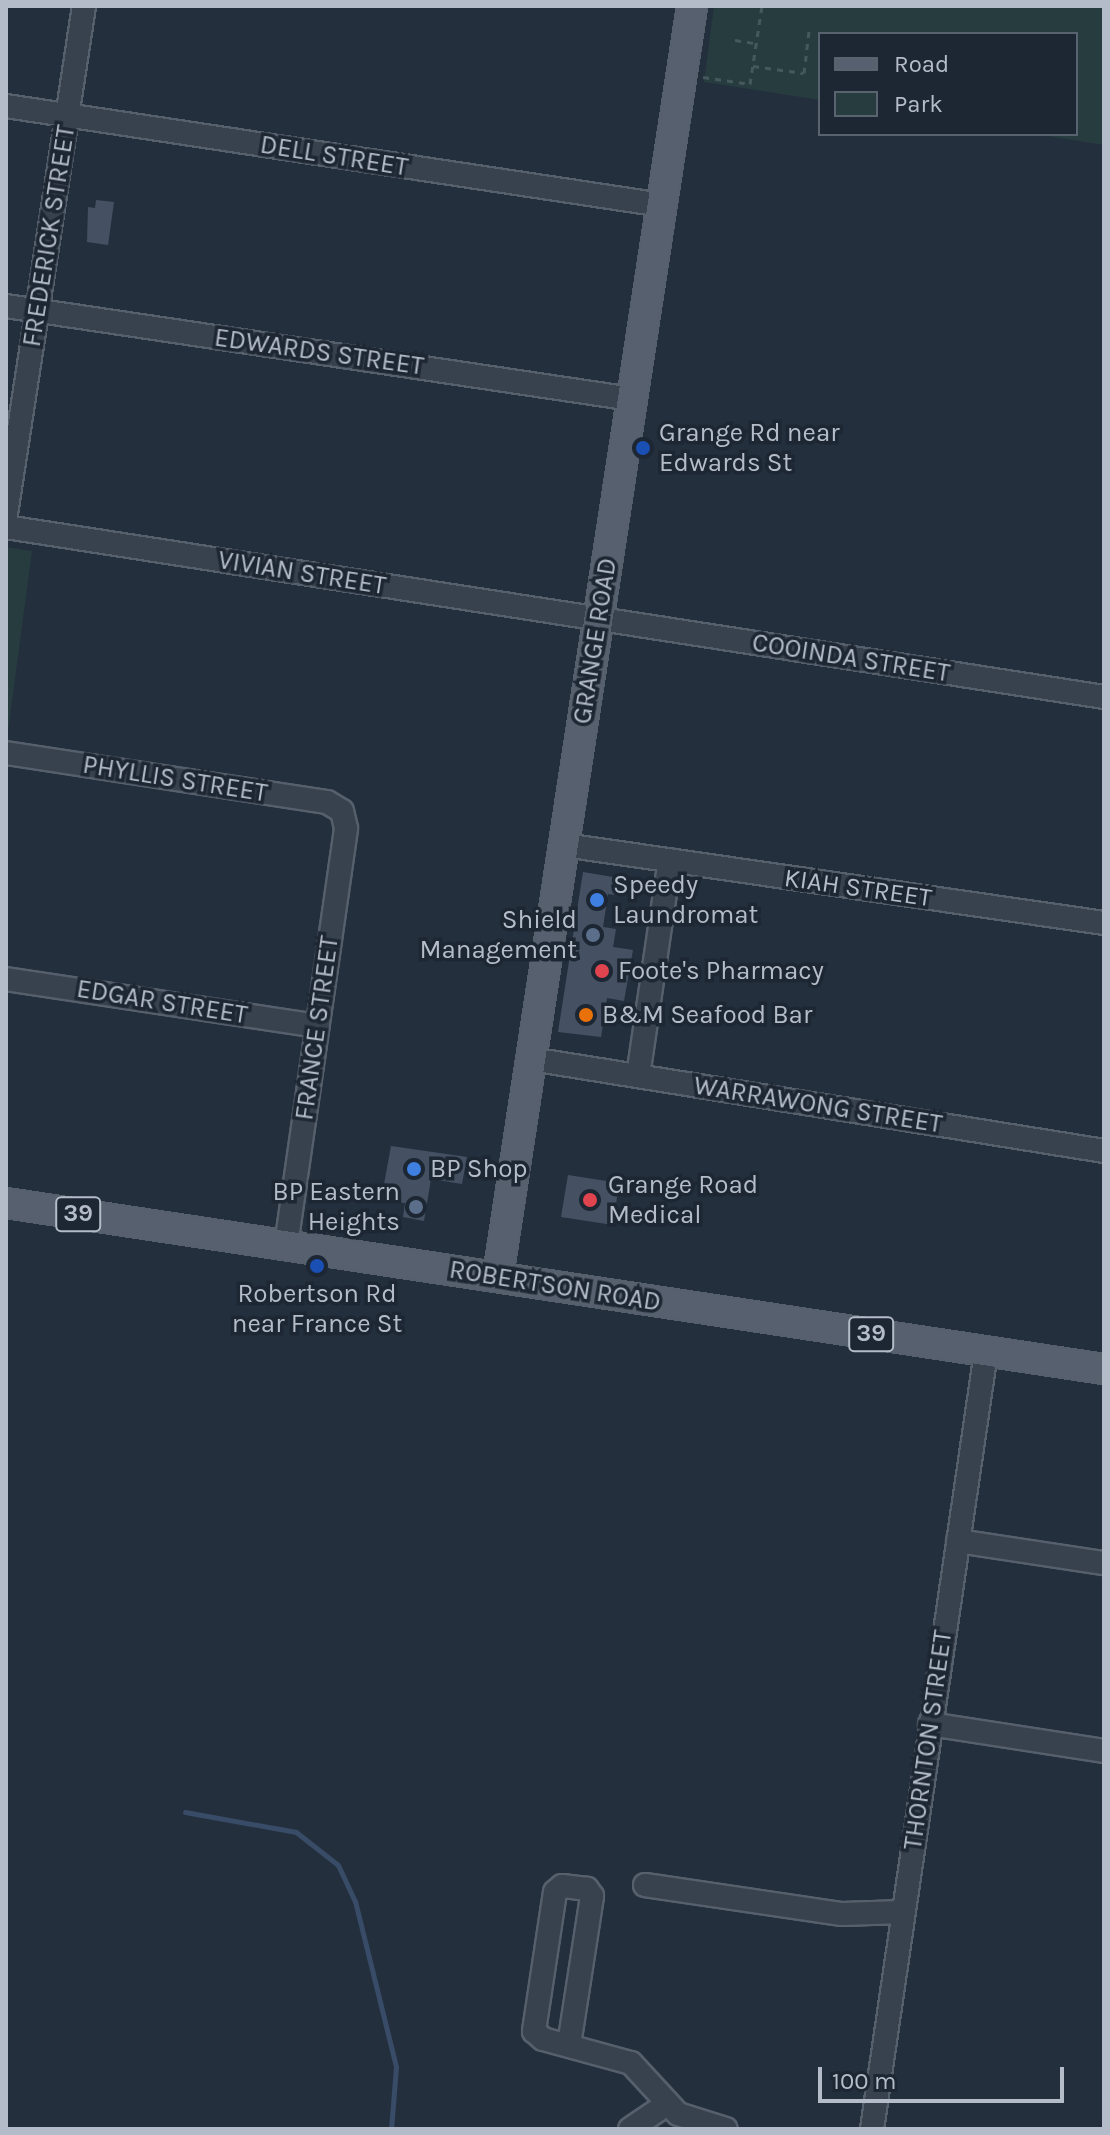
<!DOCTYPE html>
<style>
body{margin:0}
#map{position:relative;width:1110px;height:2135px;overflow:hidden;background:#242f3e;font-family:Karla,sans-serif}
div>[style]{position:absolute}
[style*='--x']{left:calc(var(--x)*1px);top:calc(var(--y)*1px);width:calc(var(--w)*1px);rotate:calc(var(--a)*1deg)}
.green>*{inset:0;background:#263c3f}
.stream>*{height:5px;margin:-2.5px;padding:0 2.5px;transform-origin:2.5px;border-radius:2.5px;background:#394c67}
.building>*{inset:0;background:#455162}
.path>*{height:3px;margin-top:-1.5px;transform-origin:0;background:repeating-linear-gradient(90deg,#44595c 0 6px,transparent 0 12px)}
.roads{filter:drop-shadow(2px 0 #565f6c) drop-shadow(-2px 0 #565f6c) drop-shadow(0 2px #565f6c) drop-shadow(0 -2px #565f6c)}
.minor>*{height:22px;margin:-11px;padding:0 11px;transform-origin:11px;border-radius:11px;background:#38414e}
.major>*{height:28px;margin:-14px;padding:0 14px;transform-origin:14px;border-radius:14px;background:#56606e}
.dots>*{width:22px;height:22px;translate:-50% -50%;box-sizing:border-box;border:4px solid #1d2633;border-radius:50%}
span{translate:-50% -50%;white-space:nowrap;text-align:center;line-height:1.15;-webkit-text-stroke:7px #1d2633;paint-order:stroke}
.shield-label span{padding:2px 6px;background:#1d2633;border:2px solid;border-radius:6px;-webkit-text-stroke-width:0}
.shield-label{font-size:24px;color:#b4bcc9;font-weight:700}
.street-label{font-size:26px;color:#b4bcc9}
.poi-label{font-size:26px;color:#b4bcc9}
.left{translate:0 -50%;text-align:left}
.right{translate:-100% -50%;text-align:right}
.frame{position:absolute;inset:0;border:8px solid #b4bcc9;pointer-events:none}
.legend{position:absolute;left:818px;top:32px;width:260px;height:104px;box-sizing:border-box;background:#1d2633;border:2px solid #59626f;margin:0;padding:10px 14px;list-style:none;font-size:24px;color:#b4bcc9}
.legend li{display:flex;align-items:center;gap:16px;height:40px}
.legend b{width:40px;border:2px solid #59626f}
.scale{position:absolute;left:818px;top:2067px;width:246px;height:36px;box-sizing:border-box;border:4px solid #b4bcc9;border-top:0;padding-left:10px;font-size:24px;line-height:28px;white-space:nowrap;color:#b4bcc9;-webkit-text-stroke:6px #1d2633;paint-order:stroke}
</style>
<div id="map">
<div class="green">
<i style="clip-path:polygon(714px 6px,1104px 6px,1104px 145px,1035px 134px,1076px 134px,1076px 34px,820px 34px,820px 100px,704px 82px)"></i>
<i style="clip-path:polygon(6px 547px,32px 551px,7px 739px,6px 739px)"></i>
</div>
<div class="stream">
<i style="--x:185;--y:1812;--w:113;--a:10.2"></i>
<i style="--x:296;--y:1832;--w:53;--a:38.2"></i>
<i style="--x:338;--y:1865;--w:40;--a:65"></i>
<i style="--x:355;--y:1901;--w:171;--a:76.1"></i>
<i style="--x:396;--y:2067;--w:62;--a:94.6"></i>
</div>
<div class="building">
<i style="clip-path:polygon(96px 200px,114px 202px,108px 245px,87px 242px,88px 207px,95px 208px)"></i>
<i style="clip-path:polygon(583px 872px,625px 879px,622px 896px,608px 894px,603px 927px,616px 929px,613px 947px,633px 950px,624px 1001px,607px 998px,601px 1037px,558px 1032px)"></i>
<i style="clip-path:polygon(391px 1146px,467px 1157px,462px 1184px,431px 1179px,424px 1221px,403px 1217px,405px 1203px,395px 1202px,398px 1186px,384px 1184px)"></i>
<i style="clip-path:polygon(568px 1175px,619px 1183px,613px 1225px,561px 1217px)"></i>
</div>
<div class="path">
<i style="--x:735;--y:40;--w:20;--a:9"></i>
<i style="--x:753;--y:66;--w:51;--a:7.8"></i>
<i style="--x:804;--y:73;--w:42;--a:-83.2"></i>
<i style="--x:703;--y:77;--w:48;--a:8.5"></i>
<i style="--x:750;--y:84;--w:79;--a:-81.3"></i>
</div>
<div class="roads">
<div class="minor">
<i style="--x:6;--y:106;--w:663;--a:8.58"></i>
<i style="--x:6;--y:306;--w:633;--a:8.45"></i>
<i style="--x:6;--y:514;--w:514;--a:-81.27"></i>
<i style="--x:6;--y:527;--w:1111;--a:8.8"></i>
<i style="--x:6;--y:753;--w:325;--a:8.7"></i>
<i style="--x:327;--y:802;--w:17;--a:31"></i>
<i style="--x:342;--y:811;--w:18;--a:77"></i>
<i style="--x:346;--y:829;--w:419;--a:98.2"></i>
<i style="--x:564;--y:845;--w:546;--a:8.22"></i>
<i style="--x:6;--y:979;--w:315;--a:8.6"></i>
<i style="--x:531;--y:1059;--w:580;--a:9.12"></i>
<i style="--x:638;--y:1076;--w:218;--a:-81.6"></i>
<i style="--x:958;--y:1541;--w:148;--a:8.6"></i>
<i style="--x:930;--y:1724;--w:176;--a:8.8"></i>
<i style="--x:645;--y:1885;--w:199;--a:8.4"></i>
<i style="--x:842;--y:1914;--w:61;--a:-1.9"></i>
<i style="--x:569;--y:2045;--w:151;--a:-81.2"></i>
<i style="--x:592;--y:1896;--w:9;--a:-126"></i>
<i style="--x:587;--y:1889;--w:25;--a:-173"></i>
<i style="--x:562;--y:1886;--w:9;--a:139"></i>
<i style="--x:555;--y:1892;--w:141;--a:98.6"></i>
<i style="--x:534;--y:2031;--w:12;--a:42"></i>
<i style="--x:543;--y:2039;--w:91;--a:15.3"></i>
<i style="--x:631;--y:2063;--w:69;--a:47.3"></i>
<i style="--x:678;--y:2114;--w:50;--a:17.4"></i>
<i style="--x:630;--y:2129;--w:45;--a:-34"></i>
<i style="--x:872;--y:2129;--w:785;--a:-81.65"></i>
</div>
<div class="major">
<i style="--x:6;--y:1203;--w:1110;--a:8.6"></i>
<i style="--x:498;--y:1276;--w:1285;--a:-81.31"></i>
</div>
</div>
<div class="dots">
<i style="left:643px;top:448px;background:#1a4fb4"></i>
<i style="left:597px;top:900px;background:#3f7fe0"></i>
<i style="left:593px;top:935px;background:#5c6f8a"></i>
<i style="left:602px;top:971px;background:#e0444e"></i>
<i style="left:586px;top:1015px;background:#e8710a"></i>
<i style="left:414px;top:1169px;background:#3f7fe0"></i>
<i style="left:590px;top:1200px;background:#e0444e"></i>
<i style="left:416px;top:1207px;background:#5c6f8a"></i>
<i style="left:317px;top:1266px;background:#1a4fb4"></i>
</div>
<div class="shield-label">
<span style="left:78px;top:1214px">39</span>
<span style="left:871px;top:1334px">39</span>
</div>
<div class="street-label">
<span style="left:334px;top:156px;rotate:9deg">DELL STREET</span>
<span style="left:49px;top:236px;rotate:-81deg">FREDERICK STREET</span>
<span style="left:319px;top:352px;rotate:8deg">EDWARDS STREET</span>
<span style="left:302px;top:573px;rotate:9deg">VIVIAN STREET</span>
<span style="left:595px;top:641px;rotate:-81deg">GRANGE ROAD</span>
<span style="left:851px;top:658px;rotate:9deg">COOINDA STREET</span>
<span style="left:175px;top:779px;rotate:9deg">PHYLLIS STREET</span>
<span style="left:858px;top:888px;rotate:8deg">KIAH STREET</span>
<span style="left:162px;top:1002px;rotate:9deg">EDGAR STREET</span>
<span style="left:317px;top:1028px;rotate:-82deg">FRANCE STREET</span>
<span style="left:818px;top:1105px;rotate:9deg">WARRAWONG STREET</span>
<span style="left:555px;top:1286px;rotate:9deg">ROBERTSON ROAD</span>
<span style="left:928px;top:1740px;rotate:-82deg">THORNTON STREET</span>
</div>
<div class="poi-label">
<span class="left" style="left:659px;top:448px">Grange Rd near<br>Edwards St</span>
<span class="left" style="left:613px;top:900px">Speedy<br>Laundromat</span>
<span class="right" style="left:577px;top:935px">Shield<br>Management</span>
<span class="left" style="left:618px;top:971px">Foote's Pharmacy</span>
<span class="left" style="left:602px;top:1015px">B&amp;M Seafood Bar</span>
<span class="left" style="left:430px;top:1169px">BP Shop</span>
<span class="left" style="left:608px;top:1200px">Grange Road<br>Medical</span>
<span class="right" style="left:400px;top:1207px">BP Eastern<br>Heights</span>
<span style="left:317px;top:1309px">Robertson Rd<br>near France St</span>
</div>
<div class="frame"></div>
<ul class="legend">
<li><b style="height:10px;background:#56606e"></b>Road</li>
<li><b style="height:22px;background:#263c3f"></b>Park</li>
</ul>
<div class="scale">100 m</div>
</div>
